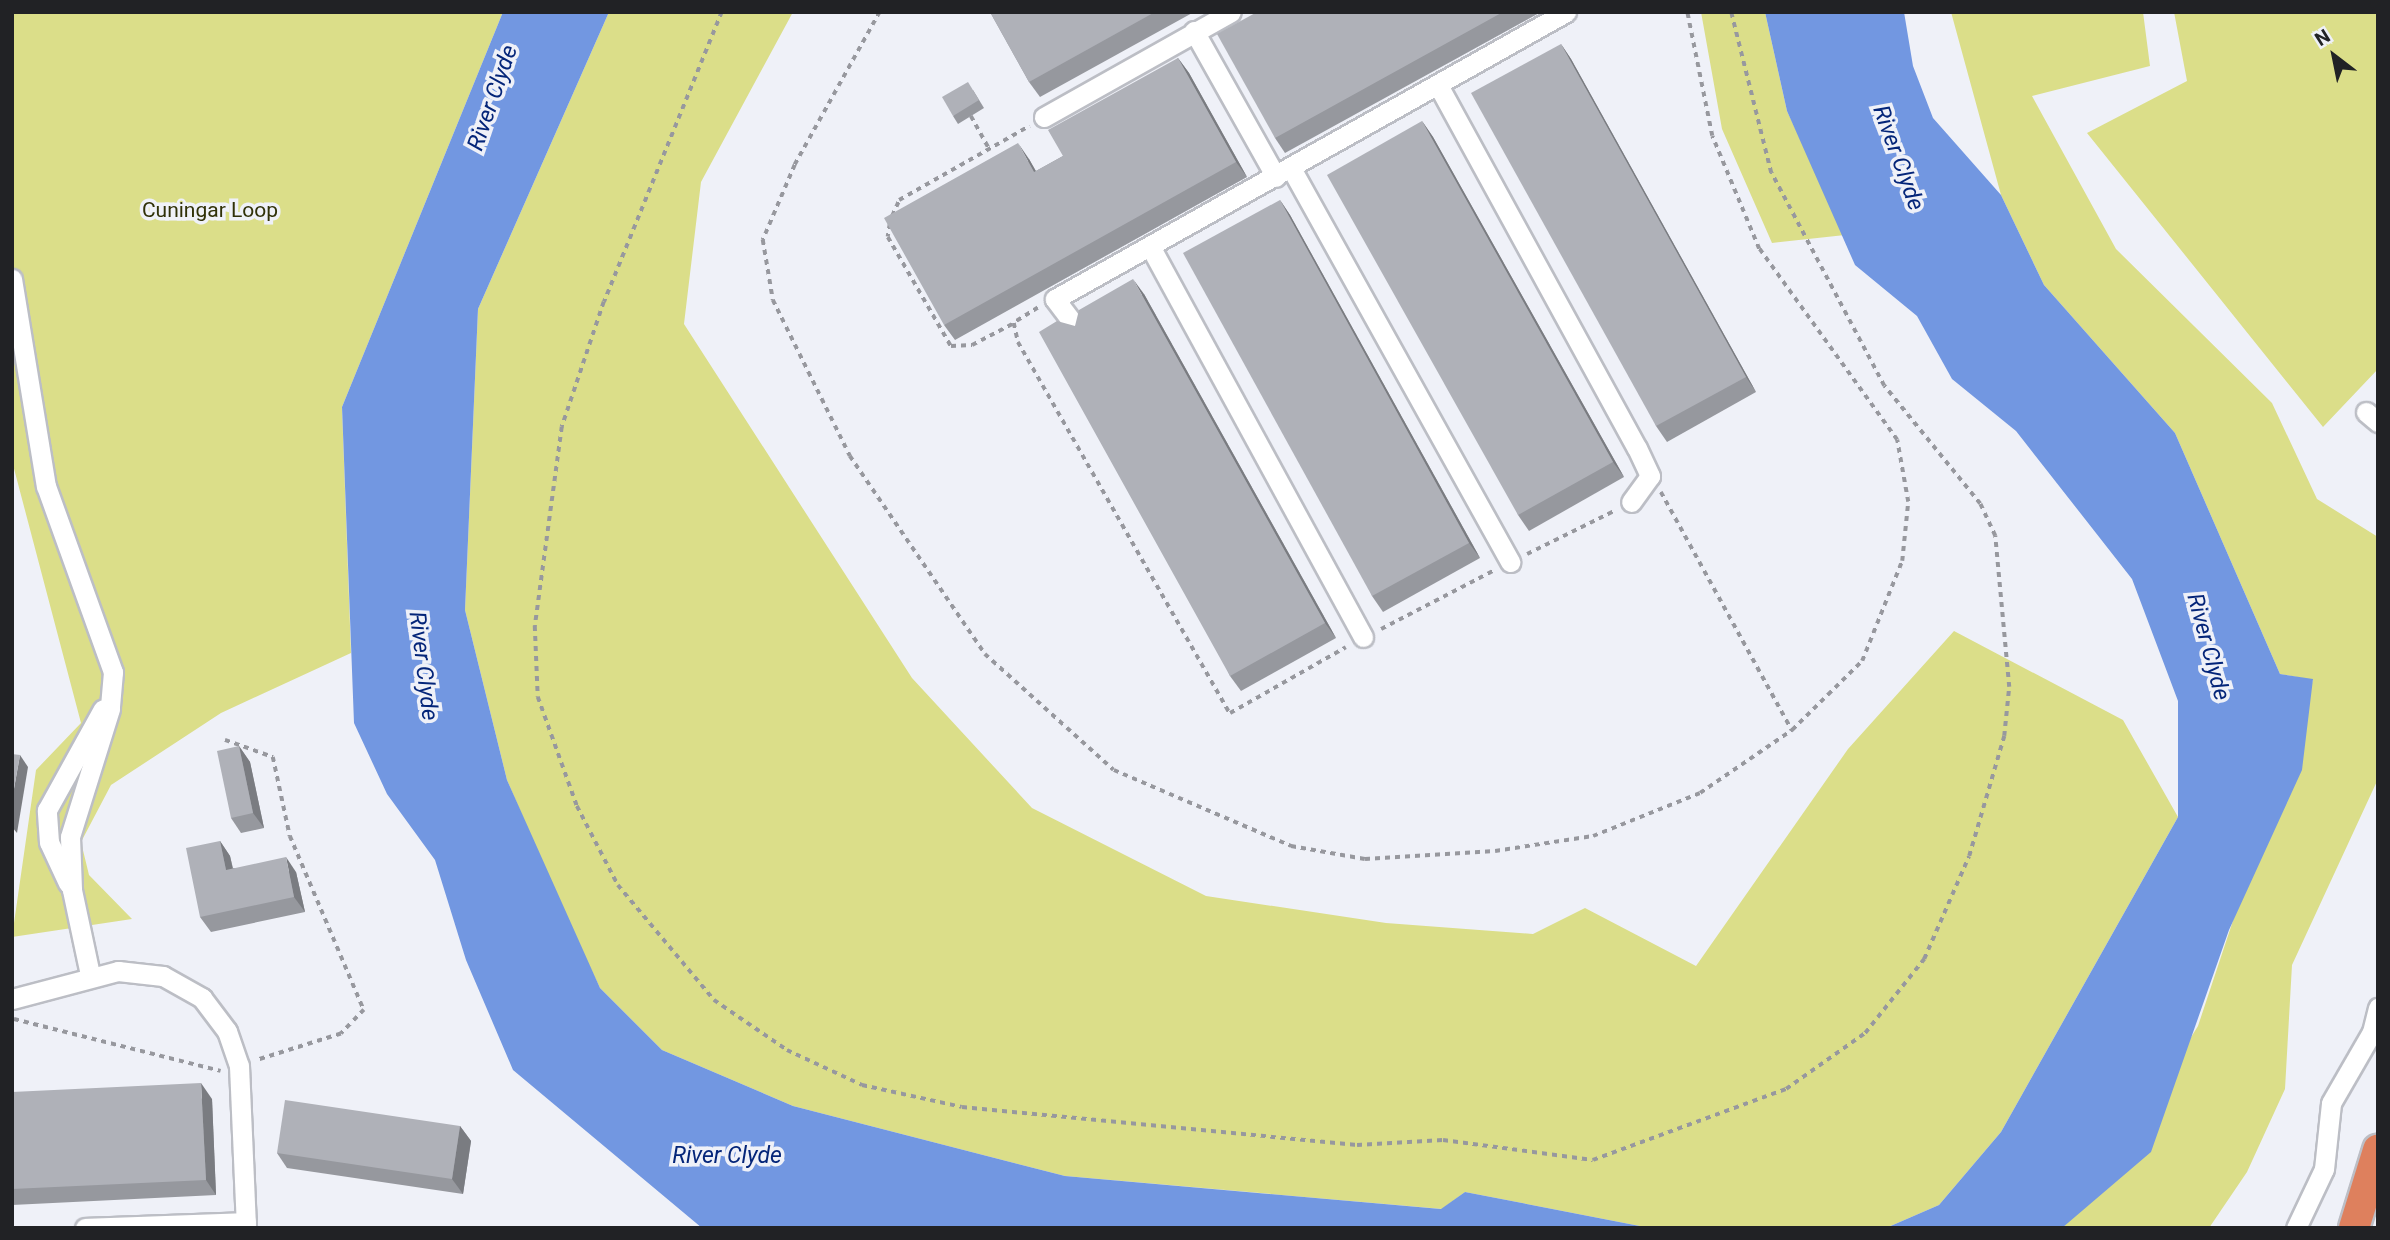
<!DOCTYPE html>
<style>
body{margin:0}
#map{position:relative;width:2390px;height:1240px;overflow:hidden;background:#eff1f8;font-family:Roboto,sans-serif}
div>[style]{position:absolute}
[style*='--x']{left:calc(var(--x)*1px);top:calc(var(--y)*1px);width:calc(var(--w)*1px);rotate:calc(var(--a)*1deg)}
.green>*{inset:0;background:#dbde89}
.water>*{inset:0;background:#7297e1}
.path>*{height:3.5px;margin-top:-1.75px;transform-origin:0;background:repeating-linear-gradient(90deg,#97989e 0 5px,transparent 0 10px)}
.roads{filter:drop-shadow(2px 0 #bcbec5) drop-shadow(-2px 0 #bcbec5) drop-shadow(0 2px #bcbec5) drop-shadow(0 -2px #bcbec5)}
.minor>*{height:19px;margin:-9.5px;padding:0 9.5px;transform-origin:9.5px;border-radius:9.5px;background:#fff}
.highway>*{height:30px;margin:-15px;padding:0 15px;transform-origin:15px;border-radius:15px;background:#de805d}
.wall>*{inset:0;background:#96989e}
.shaded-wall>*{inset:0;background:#7a7c81}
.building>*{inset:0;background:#afb1b8}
span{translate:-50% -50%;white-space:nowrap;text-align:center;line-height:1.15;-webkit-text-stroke:7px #eff1f8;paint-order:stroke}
.park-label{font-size:21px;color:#303108}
.water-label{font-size:23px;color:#042579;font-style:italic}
.frame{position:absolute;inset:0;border:14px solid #212225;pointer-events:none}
.north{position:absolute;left:2299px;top:21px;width:70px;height:70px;-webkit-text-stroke:5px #eff1f8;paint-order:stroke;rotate:328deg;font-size:19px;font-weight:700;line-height:28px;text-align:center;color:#212225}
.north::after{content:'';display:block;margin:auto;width:24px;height:32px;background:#212225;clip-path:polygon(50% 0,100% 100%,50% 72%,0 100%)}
</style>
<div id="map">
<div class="green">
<i style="clip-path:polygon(12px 12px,503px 12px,342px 407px,351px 653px,221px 713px,111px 785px,81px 842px,89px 875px,132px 919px,12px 937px,36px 770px,81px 723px,12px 461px)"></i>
<i style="clip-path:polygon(609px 12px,793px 12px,701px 182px,684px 324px,912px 678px,1032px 808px,1206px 896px,1386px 923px,1533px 934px,1585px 908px,1696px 966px,1848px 749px,1954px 631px,2123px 720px,2178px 817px,2001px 1132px,1939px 1205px,1886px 1228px,1650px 1228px,1465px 1192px,1442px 1209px,1065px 1176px,793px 1106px,662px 1050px,600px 988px,562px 908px,507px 780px,465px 610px,478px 309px)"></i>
<i style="clip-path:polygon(1701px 12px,1765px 12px,1787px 111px,1845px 235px,1772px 243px,1722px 129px)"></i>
<i style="clip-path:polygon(1951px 12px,2143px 12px,2150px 66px,2032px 96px,2116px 249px,2272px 403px,2317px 499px,2378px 537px,2378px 779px,2292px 965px,2285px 1089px,2247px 1172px,2209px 1228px,2062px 1228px,2090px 1200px,2198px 1026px,2313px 680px,2280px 674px,2175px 433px,2044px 285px,2001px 195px)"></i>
<i style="clip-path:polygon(2174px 12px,2378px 12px,2378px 369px,2323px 427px,2087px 133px,2187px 81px)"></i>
</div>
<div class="water">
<i style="clip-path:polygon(503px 12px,609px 12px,478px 309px,465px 610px,507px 780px,600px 988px,662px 1050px,793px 1106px,1065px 1176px,1441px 1209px,1465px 1192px,1650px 1228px,702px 1228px,513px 1070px,466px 960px,435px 860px,387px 794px,354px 723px,342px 407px)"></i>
<i style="clip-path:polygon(1765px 12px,1904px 12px,1913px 66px,1933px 118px,2001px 195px,2044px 285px,2175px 433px,2280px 674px,2313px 679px,2302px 770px,2229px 930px,2151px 1152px,2062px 1228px,1886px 1228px,1939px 1205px,2001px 1132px,2178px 817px,2178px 701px,2132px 579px,2016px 431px,1952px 379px,1917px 316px,1855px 265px,1787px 111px)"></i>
</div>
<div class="path">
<i style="--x:722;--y:12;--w:313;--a:112.1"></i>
<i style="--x:604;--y:302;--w:132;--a:108.6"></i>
<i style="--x:562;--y:427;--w:201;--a:97.7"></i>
<i style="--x:535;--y:626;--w:71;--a:87.6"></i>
<i style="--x:538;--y:697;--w:116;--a:70.3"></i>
<i style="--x:577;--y:806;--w:89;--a:62.6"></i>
<i style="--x:618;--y:885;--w:150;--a:50.1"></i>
<i style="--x:714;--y:1000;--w:88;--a:34.4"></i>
<i style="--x:787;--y:1050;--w:83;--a:25"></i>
<i style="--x:862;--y:1085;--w:102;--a:12.4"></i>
<i style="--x:962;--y:1107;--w:397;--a:5.5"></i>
<i style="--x:1357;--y:1145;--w:86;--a:-3.3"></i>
<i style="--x:1443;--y:1140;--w:151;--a:7.6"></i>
<i style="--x:1593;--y:1160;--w:206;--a:-20.2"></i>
<i style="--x:1786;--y:1089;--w:97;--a:-35.3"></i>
<i style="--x:1865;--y:1033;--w:95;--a:-51.4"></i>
<i style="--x:1924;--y:959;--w:112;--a:-66.4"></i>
<i style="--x:1969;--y:856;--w:125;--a:-73.7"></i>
<i style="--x:2004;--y:736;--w:49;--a:-84.2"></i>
<i style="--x:2009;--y:687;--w:152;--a:-95.3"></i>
<i style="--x:1995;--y:536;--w:35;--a:-115"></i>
<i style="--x:1980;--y:504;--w:152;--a:-129.1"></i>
<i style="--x:1884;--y:386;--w:241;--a:-117.9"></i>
<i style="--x:1771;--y:173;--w:166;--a:-104"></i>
<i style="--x:880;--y:12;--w:175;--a:119.1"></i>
<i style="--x:795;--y:165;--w:82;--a:113.1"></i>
<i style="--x:763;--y:240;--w:61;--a:80.5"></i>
<i style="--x:773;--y:300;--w:174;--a:63.7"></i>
<i style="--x:850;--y:456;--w:240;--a:55.7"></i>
<i style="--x:985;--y:654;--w:173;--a:42"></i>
<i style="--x:1114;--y:770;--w:193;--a:23.2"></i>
<i style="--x:1291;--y:846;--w:75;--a:10"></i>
<i style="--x:1365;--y:859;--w:130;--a:-3.5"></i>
<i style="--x:1495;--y:851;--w:99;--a:-8.7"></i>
<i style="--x:1593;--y:836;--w:115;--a:-21.9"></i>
<i style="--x:1700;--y:793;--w:112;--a:-34.4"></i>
<i style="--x:1792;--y:730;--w:98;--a:-44.6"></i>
<i style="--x:1862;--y:661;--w:108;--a:-68.2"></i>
<i style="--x:1902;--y:561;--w:59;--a:-84.2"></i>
<i style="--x:1908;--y:502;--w:63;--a:-100.1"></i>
<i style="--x:1897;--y:440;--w:236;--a:-125.8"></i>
<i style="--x:1759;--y:249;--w:122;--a:-112.6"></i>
<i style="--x:1712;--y:136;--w:126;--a:-101.4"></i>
<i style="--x:971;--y:116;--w:37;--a:61"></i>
<i style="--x:892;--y:216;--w:17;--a:-66"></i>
<i style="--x:899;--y:200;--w:150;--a:-29.6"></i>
<i style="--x:890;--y:224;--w:13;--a:99"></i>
<i style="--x:888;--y:237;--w:126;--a:60"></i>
<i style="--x:951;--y:346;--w:21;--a:-3"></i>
<i style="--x:972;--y:345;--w:47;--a:-27.6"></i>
<i style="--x:1038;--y:308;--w:28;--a:148"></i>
<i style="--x:1014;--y:323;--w:19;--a:78"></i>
<i style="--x:1018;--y:342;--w:427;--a:60.3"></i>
<i style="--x:1230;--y:713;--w:133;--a:-29.6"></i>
<i style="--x:1661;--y:492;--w:272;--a:61.2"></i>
<i style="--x:1527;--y:554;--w:97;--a:-26.3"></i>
<i style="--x:1381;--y:629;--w:128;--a:-27.4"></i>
<i style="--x:225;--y:740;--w:51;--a:19.5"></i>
<i style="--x:273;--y:757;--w:81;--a:77.9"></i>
<i style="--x:290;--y:836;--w:189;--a:67"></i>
<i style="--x:364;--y:1010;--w:33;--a:134"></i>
<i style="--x:341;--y:1034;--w:87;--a:162.6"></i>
<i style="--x:14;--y:1019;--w:213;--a:14.1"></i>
</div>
<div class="roads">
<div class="minor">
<i style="--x:1194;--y:31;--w:167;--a:60.7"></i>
<i style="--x:1438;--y:85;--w:414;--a:61.3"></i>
<i style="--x:1637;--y:448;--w:31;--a:65"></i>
<i style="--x:1650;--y:476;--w:32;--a:126"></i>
<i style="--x:1044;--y:117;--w:214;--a:-29.3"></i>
<i style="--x:1291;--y:168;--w:451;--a:60.9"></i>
<i style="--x:1151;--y:248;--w:443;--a:61.4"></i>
<i style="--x:12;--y:279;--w:210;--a:80.7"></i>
<i style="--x:46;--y:486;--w:198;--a:70.2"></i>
<i style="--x:113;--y:672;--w:37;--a:95"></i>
<i style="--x:110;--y:709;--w:134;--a:107.4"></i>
<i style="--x:70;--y:837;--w:53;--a:87.8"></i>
<i style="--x:72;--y:890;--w:87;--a:78"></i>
<i style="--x:1079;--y:331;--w:40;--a:-127"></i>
<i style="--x:1055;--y:299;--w:586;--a:-29.32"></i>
<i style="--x:2366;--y:412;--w:16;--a:40"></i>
<i style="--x:68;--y:883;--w:45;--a:-114.9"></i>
<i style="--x:49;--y:842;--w:32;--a:-94"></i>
<i style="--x:47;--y:810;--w:115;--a:-61"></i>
<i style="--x:12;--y:999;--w:110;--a:-14.8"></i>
<i style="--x:118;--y:971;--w:45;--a:6.3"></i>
<i style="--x:163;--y:976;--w:45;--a:29.4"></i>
<i style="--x:202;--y:998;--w:41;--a:52.9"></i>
<i style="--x:227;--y:1031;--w:37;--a:71"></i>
<i style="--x:239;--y:1066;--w:162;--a:87.5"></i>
<i style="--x:85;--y:1228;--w:161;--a:-2.1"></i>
<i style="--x:2296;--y:1228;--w:65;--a:-64.6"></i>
<i style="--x:2324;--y:1169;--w:66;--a:-83.9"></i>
<i style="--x:2331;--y:1103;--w:82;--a:-60"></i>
<i style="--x:2372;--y:1032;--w:25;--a:-76"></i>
</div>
<div class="highway">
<i style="--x:2354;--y:1228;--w:82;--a:-72.9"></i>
</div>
</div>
<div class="wall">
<i style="clip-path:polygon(990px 12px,1194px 12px,1040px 97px,1029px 82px)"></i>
<i style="clip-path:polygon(1257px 12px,1541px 12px,1285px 153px,1275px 138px)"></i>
<i style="clip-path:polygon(1561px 44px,1571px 59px,1756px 392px,1667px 442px,1656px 426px)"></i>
<i style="clip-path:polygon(1178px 58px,1189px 73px,1247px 177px,955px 340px,944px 325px,1029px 159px,1036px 171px,1063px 156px)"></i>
<i style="clip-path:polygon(973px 90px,984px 108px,958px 124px,953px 116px)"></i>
<i style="clip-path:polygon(1422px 121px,1433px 137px,1624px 477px,1529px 531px,1518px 515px)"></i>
<i style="clip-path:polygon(1280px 200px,1290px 215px,1480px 558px,1383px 612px,1372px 596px)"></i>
<i style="clip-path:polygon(1144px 294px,1336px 638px,1241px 691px,1230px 676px,1075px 326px)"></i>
<i style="clip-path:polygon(239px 746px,250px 762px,264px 828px,241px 833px,231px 818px)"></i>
<i style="clip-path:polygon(220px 841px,230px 856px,233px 868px,296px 872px,305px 912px,211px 932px,200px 917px)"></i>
<i style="clip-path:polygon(12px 1092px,212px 1099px,216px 1195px,12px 1205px)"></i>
<i style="clip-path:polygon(460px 1126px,471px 1141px,463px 1194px,287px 1168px,277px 1153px)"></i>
</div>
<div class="shaded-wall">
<i style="clip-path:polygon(1561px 44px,1571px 59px,1756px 392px,1746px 377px)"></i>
<i style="clip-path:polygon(1178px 58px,1189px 73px,1247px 177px,1236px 162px)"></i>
<i style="clip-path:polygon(1422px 121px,1433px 137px,1624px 477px,1613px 462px)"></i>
<i style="clip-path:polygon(1018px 143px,1029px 159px,1045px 188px,1034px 172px)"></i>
<i style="clip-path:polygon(1280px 200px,1290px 215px,1480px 558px,1469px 543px)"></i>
<i style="clip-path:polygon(1133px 279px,1144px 294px,1336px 638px,1325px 623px)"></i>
<i style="clip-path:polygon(239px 746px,250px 762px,264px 828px,253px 813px)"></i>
<i style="clip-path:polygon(20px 755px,28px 767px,17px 833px,12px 827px,12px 800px)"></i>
<i style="clip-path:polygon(220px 841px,230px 856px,236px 885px,226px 870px)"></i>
<i style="clip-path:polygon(286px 857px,296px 872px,305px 912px,294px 897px)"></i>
<i style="clip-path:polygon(201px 1083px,212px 1099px,216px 1195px,206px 1180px)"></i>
<i style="clip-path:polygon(460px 1126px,471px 1141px,463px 1194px,452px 1179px)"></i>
</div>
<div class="building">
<i style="clip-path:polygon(990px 12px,1155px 12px,1029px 82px)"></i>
<i style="clip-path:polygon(1257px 12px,1503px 12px,1275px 138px,1217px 34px)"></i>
<i style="clip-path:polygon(1561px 44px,1746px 377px,1656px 426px,1471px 93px)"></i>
<i style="clip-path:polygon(1178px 58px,1236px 162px,944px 325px,884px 218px,1018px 143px,1034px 172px,1063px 156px,1048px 130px)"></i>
<i style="clip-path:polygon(968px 82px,979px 100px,953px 116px,942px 97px)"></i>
<i style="clip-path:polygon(1422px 121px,1613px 462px,1518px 515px,1327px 175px)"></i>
<i style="clip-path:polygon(1280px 200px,1469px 543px,1372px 596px,1183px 253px)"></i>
<i style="clip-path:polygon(1133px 279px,1325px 623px,1230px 676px,1039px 332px,1057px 321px,1075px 326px,1079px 310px)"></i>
<i style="clip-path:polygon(239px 746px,253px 813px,231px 818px,217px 751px)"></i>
<i style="clip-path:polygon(12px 754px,20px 755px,12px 800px)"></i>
<i style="clip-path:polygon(220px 841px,226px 870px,286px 857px,294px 897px,200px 917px,186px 848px)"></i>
<i style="clip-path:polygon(201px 1083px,206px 1180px,12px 1189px,12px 1092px)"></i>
<i style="clip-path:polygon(285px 1100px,460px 1126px,452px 1179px,277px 1153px)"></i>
</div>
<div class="park-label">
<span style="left:210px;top:210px">Cuningar Loop</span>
</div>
<div class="water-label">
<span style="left:493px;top:98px;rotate:-71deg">River Clyde</span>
<span style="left:1898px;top:158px;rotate:70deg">River Clyde</span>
<span style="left:2208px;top:647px;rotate:75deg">River Clyde</span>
<span style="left:423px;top:666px;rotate:83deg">River Clyde</span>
<span style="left:727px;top:1156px">River Clyde</span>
</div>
<div class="frame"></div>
<div class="north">N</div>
</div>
